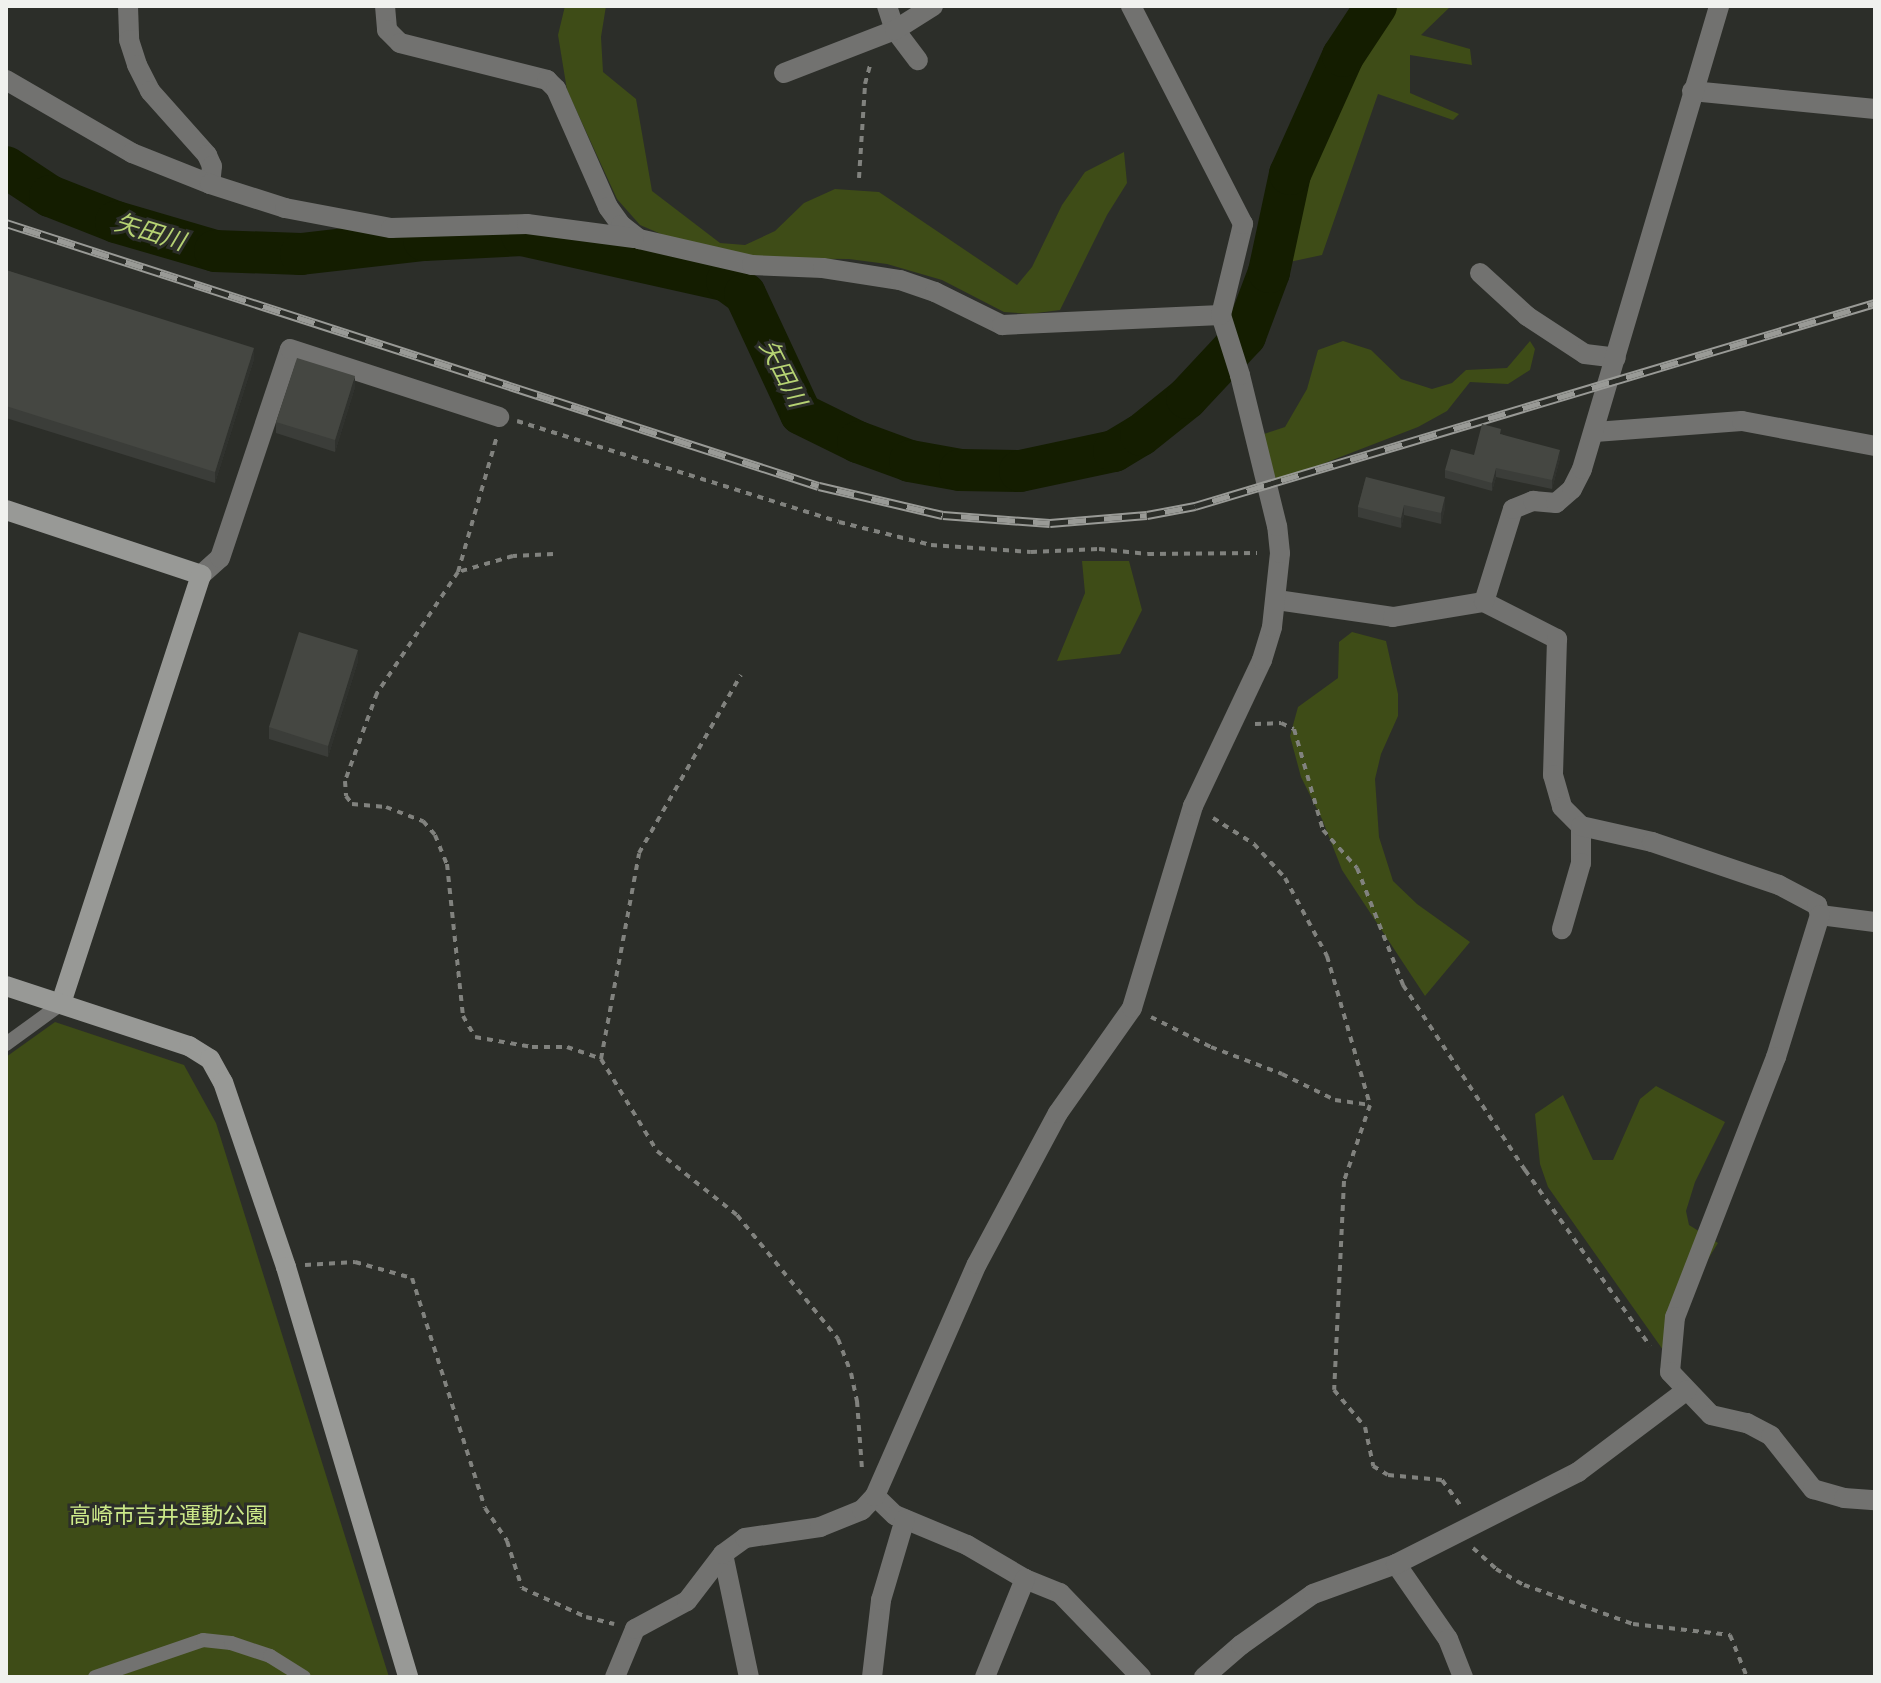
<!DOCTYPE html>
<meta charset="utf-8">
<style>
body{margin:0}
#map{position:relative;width:1881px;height:1683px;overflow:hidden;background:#2c2e29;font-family:"IBM Plex Sans","Noto Sans JP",sans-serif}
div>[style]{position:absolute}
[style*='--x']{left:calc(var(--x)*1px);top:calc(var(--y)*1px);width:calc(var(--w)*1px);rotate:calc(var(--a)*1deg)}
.green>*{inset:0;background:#3e4c17}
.river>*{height:42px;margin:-21px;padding:0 21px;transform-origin:21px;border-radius:21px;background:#141d00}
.path>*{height:4px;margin-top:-2px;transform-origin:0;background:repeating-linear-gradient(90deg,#81827e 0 6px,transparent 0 12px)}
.lane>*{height:14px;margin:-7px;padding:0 7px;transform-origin:7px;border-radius:7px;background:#727270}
.street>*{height:20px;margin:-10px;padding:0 10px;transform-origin:10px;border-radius:10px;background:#727270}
.secondary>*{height:20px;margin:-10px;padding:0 10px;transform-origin:10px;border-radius:10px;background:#989996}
.rail>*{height:9px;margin-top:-4.5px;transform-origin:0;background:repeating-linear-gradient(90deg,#2c2e29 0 18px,#999a96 0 36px);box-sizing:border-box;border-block:2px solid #999a96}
.wall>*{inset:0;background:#3b3d39}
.shaded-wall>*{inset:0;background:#30322e}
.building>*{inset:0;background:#454742}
span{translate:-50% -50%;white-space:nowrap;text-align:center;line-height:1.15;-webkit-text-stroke:6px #2c2e29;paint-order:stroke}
.park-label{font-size:22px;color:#cce989}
.water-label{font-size:24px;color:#b6d273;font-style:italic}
.frame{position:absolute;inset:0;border:8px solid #f0f1ee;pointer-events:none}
</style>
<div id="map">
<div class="green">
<i style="clip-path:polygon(565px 6px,606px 6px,601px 37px,603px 72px,636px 99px,652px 191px,720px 243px,745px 245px,775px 231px,804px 203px,835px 189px,879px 192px,1017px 285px,1032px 267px,1062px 205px,1085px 172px,1124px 152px,1127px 183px,1107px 215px,1060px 310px,1029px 314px,1004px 312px,942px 280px,887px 264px,849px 259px,748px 258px,668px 237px,640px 225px,617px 199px,567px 90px,558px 35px)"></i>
<i style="clip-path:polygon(1361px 6px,1451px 6px,1421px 35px,1470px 49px,1472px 65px,1410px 55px,1410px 93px,1459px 114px,1453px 120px,1378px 94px,1322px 255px,1280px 264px,1301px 186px,1328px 124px,1375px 41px)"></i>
<i style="clip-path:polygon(1343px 341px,1371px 350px,1401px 379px,1432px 389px,1452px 383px,1466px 370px,1507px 368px,1530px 341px,1535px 349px,1530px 370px,1508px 384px,1470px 382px,1447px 411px,1418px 427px,1273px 483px,1264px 434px,1285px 427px,1307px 389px,1318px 350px)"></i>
<i style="clip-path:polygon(1082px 561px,1129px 561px,1142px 610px,1120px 654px,1057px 661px,1085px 593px)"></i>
<i style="clip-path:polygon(1352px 632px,1386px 641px,1398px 694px,1398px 716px,1381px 754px,1375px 779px,1379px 837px,1393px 881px,1417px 904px,1470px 942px,1425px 996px,1342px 870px,1322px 819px,1301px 777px,1290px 736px,1298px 707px,1338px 678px,1339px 642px)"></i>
<i style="clip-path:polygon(55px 1022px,184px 1065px,216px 1123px,389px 1677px,6px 1677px,6px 1057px)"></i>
<i style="clip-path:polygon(1656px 1086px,1725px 1122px,1695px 1182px,1686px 1211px,1689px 1225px,1718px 1243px,1690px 1288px,1668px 1357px,1548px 1187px,1540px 1164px,1535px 1114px,1563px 1095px,1593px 1160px,1613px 1160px,1640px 1099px)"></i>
</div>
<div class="river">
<i style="--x:6;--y:167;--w:53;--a:33.4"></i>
<i style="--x:50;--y:196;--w:71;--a:21.5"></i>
<i style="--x:116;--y:222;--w:103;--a:16.3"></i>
<i style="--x:215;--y:251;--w:86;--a:2"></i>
<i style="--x:301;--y:254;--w:124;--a:-6.5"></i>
<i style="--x:424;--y:240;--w:98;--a:-2.9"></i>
<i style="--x:522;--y:235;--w:210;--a:12.6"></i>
<i style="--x:727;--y:281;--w:22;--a:36"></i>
<i style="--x:745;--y:294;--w:132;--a:65"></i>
<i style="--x:801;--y:414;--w:64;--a:26.2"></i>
<i style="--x:858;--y:442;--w:55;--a:20.1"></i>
<i style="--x:910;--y:461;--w:51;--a:10.2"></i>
<i style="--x:960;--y:470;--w:60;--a:1"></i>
<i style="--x:1020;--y:471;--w:96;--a:-12"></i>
<i style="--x:1114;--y:451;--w:31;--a:-31"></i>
<i style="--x:1141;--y:435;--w:59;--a:-38.8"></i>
<i style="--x:1187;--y:398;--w:85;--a:-46.9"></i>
<i style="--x:1245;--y:336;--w:68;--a:-69.4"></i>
<i style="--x:1269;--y:272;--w:100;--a:-77.9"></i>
<i style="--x:1290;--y:174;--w:129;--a:-65.8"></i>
<i style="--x:1343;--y:56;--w:60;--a:-56.6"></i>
</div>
<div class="path">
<i style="--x:859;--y:178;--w:94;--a:-86.3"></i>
<i style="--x:865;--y:84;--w:23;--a:-75"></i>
<i style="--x:517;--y:421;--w:337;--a:17.4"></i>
<i style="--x:839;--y:522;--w:95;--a:14"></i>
<i style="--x:931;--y:545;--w:100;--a:4"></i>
<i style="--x:1031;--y:552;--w:68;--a:-2.5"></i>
<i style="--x:1099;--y:549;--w:49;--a:5.8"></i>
<i style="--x:1148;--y:554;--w:109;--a:-0.5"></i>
<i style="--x:553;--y:554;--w:40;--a:177.1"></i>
<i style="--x:513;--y:556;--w:57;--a:163.8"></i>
<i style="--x:458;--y:572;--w:146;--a:123.8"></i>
<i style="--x:377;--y:693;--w:94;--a:110"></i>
<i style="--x:345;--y:781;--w:15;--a:86"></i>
<i style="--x:346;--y:796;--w:10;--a:53"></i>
<i style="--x:352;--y:804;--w:34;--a:5"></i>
<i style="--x:386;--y:807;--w:40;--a:21"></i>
<i style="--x:423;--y:821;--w:18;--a:49"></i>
<i style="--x:435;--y:835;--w:31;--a:68"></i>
<i style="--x:447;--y:864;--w:153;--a:84"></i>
<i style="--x:463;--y:1016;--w:24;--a:60"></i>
<i style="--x:475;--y:1037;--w:58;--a:10"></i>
<i style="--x:532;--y:1047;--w:35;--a:0"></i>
<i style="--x:567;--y:1047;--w:36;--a:19"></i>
<i style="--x:601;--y:1059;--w:108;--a:58.7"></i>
<i style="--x:657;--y:1151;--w:102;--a:38.7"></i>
<i style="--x:737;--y:1215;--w:160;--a:50.8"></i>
<i style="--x:838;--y:1339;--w:36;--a:69"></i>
<i style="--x:851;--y:1373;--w:29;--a:78"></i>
<i style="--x:857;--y:1401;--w:68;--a:85.8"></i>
<i style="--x:458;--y:572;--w:141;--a:-74"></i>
<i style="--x:1255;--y:724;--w:26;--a:-2"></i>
<i style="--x:1281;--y:723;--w:14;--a:25"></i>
<i style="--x:1294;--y:729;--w:105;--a:74"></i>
<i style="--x:1323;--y:830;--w:51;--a:48.2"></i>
<i style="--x:1357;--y:868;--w:126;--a:68.5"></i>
<i style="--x:1403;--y:985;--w:222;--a:56.6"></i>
<i style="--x:1525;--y:1170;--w:216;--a:54.6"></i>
<i style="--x:1213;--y:818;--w:49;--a:32.4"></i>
<i style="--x:1254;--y:844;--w:46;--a:47.6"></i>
<i style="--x:1285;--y:878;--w:89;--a:61.7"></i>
<i style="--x:1327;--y:956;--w:155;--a:73.9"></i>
<i style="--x:1370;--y:1105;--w:80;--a:108.9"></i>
<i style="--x:1344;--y:1181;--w:209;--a:92.7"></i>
<i style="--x:1334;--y:1390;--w:48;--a:50"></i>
<i style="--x:1365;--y:1427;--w:40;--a:78"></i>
<i style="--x:1373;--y:1466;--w:17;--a:31"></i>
<i style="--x:1388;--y:1475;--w:54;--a:5.3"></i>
<i style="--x:1442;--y:1480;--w:34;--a:54"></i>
<i style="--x:1151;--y:1017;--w:67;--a:26.6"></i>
<i style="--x:1211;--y:1047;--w:76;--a:20.8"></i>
<i style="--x:1282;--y:1074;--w:59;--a:26.1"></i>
<i style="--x:1335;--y:1100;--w:35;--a:8"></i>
<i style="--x:601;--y:1059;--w:209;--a:-79.5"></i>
<i style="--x:639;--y:853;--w:205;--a:-60.2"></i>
<i style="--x:305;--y:1265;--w:50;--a:-3.4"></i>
<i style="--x:355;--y:1262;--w:59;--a:15.7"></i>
<i style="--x:412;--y:1278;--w:241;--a:72.4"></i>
<i style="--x:485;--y:1508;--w:40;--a:56"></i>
<i style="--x:507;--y:1541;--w:49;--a:72.3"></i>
<i style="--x:522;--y:1588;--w:70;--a:24.4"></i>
<i style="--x:586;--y:1617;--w:29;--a:14"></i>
<i style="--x:1473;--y:1548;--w:31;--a:42"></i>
<i style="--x:1496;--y:1569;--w:32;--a:30"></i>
<i style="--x:1524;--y:1585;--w:116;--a:19.7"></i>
<i style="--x:1633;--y:1624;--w:98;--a:6.5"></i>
<i style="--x:1730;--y:1635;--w:45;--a:68"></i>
</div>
<div class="lane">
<i style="--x:6;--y:1044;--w:68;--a:-36"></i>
<i style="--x:95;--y:1677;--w:114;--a:-18.9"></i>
<i style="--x:203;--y:1640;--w:28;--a:6"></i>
<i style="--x:231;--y:1643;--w:41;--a:18.4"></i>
<i style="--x:270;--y:1656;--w:40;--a:32"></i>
</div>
<div class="street">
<i style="--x:128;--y:6;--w:34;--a:88"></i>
<i style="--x:129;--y:40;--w:26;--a:72"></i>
<i style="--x:137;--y:65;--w:29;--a:63"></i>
<i style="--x:150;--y:91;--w:86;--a:48.3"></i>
<i style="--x:207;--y:155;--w:12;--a:66"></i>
<i style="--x:212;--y:166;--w:18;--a:96"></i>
<i style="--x:385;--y:6;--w:24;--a:85"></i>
<i style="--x:387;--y:30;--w:18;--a:45"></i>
<i style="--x:400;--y:43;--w:152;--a:14.1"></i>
<i style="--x:547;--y:80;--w:13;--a:45"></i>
<i style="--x:556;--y:89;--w:129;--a:66.2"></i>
<i style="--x:608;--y:207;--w:22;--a:54"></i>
<i style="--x:621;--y:225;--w:23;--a:38"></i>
<i style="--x:639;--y:239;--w:116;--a:13"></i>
<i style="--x:752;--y:265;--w:71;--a:2.4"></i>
<i style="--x:823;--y:268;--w:78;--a:8.9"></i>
<i style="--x:900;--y:280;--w:37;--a:19"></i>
<i style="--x:935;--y:292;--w:75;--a:26.2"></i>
<i style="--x:1002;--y:325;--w:219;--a:-2.6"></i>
<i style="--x:887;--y:6;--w:25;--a:72"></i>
<i style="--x:895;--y:30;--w:38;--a:53"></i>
<i style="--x:784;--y:73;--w:119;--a:-21.2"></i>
<i style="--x:895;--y:30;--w:45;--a:-32.3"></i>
<i style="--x:6;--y:80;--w:146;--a:30.1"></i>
<i style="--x:132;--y:153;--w:84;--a:21.7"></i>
<i style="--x:210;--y:184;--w:79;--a:17.7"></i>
<i style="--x:285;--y:208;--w:108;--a:10.7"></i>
<i style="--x:391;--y:228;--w:136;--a:-1.7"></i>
<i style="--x:527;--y:224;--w:108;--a:7.5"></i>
<i style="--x:1692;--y:91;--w:184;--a:5.6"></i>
<i style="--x:1480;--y:273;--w:64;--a:42.5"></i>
<i style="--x:1527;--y:316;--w:69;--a:33.2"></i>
<i style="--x:1585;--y:354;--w:31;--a:7"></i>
<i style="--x:1595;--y:432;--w:147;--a:-4.3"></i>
<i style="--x:1742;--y:421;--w:135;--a:10.6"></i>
<i style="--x:201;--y:575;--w:25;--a:-42"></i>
<i style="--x:220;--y:558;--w:220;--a:-71.5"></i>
<i style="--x:290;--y:349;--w:220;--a:18"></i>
<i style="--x:1277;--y:600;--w:117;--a:8.3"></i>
<i style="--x:1393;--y:617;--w:92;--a:-9.4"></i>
<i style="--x:1484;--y:602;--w:82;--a:26.9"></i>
<i style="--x:1557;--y:639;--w:136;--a:91.7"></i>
<i style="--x:1553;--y:775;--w:33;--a:74"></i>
<i style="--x:1562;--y:807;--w:27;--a:45"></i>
<i style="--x:1581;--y:826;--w:37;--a:90"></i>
<i style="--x:1581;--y:863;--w:69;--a:106.1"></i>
<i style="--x:1484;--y:602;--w:97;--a:-72.7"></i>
<i style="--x:1513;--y:509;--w:22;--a:-22"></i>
<i style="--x:1533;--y:501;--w:23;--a:5"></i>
<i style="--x:1556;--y:503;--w:21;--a:-41"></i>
<i style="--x:1572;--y:489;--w:22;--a:-63"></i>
<i style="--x:1582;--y:469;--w:483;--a:-73.5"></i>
<i style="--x:1581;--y:826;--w:73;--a:12.7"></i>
<i style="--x:1652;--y:842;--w:134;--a:18.7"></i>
<i style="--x:1779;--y:885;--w:43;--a:27.8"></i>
<i style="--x:1817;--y:905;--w:10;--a:73"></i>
<i style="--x:1820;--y:915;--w:55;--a:7.3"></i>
<i style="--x:1820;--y:915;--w:149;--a:107.2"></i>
<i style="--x:1776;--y:1057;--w:279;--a:111.2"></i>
<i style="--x:1675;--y:1317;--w:55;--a:95.2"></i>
<i style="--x:1670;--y:1372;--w:59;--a:46.4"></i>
<i style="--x:1711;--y:1415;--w:37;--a:13"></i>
<i style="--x:1747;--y:1423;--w:27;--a:28"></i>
<i style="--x:1771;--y:1436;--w:68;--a:51.6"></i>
<i style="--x:1813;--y:1489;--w:32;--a:16"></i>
<i style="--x:1844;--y:1498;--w:31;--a:4"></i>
<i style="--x:875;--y:1496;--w:28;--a:44"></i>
<i style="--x:895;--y:1515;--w:78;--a:22.6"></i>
<i style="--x:967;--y:1545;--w:67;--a:30.4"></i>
<i style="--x:1025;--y:1579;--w:38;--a:22"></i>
<i style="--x:1060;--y:1593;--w:117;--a:46"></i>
<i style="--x:723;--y:1554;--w:126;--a:78.1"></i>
<i style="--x:1396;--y:1564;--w:91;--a:55.3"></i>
<i style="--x:1448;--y:1639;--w:41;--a:68.5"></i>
<i style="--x:615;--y:1677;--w:52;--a:-67.4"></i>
<i style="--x:635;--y:1629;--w:59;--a:-28.3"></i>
<i style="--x:687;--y:1601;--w:59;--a:-52.5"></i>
<i style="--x:723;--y:1554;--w:27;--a:-36"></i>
<i style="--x:745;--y:1538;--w:76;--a:-8.3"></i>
<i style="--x:820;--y:1527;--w:45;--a:-22"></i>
<i style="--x:862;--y:1510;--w:19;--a:-47"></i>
<i style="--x:875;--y:1496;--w:253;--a:-66.3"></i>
<i style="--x:977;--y:1264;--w:171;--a:-61.8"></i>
<i style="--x:1058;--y:1113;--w:128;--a:-54.8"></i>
<i style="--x:1132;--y:1008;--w:211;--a:-73.2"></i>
<i style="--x:1193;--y:806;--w:161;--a:-64.7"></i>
<i style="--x:1262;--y:660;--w:34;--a:-73"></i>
<i style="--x:1272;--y:627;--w:74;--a:-83.8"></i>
<i style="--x:1280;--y:553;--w:27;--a:-96"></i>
<i style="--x:1277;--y:526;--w:155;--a:-103.8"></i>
<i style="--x:1240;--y:375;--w:63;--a:-107.6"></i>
<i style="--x:1221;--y:315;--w:94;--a:-76.4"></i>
<i style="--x:1243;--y:224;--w:245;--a:-117.2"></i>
<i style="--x:872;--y:1677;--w:78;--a:-83.3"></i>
<i style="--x:881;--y:1600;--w:84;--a:-73.5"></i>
<i style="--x:985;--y:1677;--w:106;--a:-67.8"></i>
<i style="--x:1204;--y:1677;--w:49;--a:-40.9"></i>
<i style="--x:1241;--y:1645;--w:88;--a:-35.3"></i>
<i style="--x:1313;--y:1594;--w:88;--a:-19.9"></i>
<i style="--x:1396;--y:1564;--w:204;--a:-26.8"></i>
<i style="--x:1578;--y:1472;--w:136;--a:-37"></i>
</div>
<div class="secondary">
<i style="--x:6;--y:510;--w:206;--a:18.4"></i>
<i style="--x:201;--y:575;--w:451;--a:108.1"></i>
<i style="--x:6;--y:986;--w:193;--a:18.2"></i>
<i style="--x:189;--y:1046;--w:25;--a:32"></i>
<i style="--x:210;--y:1059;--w:26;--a:61"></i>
<i style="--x:223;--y:1082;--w:195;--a:71.2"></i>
<i style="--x:286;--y:1267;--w:428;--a:73.4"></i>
</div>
<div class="rail">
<i style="--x:6;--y:223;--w:854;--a:17.93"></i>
<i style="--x:819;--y:486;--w:127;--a:13.2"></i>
<i style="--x:943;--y:515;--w:107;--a:4.3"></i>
<i style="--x:1050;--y:523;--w:97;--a:-4.7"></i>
<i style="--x:1147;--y:515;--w:49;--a:-10.6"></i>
<i style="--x:1195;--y:506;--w:710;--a:-16.62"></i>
</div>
<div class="wall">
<i style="clip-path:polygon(6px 270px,254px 359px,215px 483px,6px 418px)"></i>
<i style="clip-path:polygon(355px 387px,335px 452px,276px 433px,276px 422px)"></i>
<i style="clip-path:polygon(1501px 434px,1560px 458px,1552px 489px,1496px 477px,1492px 491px,1445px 478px,1445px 470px,1474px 455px)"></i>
<i style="clip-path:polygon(1366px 477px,1445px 508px,1441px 524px,1404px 515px,1401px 528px,1358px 517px,1358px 507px)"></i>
<i style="clip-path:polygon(358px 661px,328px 757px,269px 739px,269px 727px)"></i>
</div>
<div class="shaded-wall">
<i style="clip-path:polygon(254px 348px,254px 359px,215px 483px,215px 472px)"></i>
<i style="clip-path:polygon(355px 376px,355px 387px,335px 452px,335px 440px)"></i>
<i style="clip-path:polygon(1560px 450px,1560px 458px,1552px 489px,1552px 480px)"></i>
<i style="clip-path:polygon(1496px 468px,1496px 477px,1492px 491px,1492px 483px)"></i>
<i style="clip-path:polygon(1445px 497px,1445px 508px,1441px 524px,1441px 513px)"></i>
<i style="clip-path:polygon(1404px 505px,1404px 515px,1401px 528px,1401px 518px)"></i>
<i style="clip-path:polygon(358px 650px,358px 661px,328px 757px,328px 746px)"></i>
</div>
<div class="building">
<i style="clip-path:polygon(6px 270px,254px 348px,215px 472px,6px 406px)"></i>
<i style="clip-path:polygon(297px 358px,355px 376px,335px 440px,276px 422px)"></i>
<i style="clip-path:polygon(1482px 424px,1501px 429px,1500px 434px,1560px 450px,1552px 480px,1496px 468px,1492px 483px,1445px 470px,1451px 449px,1474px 455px)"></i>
<i style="clip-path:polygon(1366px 477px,1445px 497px,1441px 513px,1404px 505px,1401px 518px,1358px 507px)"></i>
<i style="clip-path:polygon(299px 632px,358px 650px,328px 746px,269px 727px)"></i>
</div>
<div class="park-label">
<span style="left:168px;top:1515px">高崎市吉井運動公園</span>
</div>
<div class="water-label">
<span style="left:150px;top:232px;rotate:17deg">矢田川</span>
<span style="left:783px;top:373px;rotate:63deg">矢田川</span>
</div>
<div class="frame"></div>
</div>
